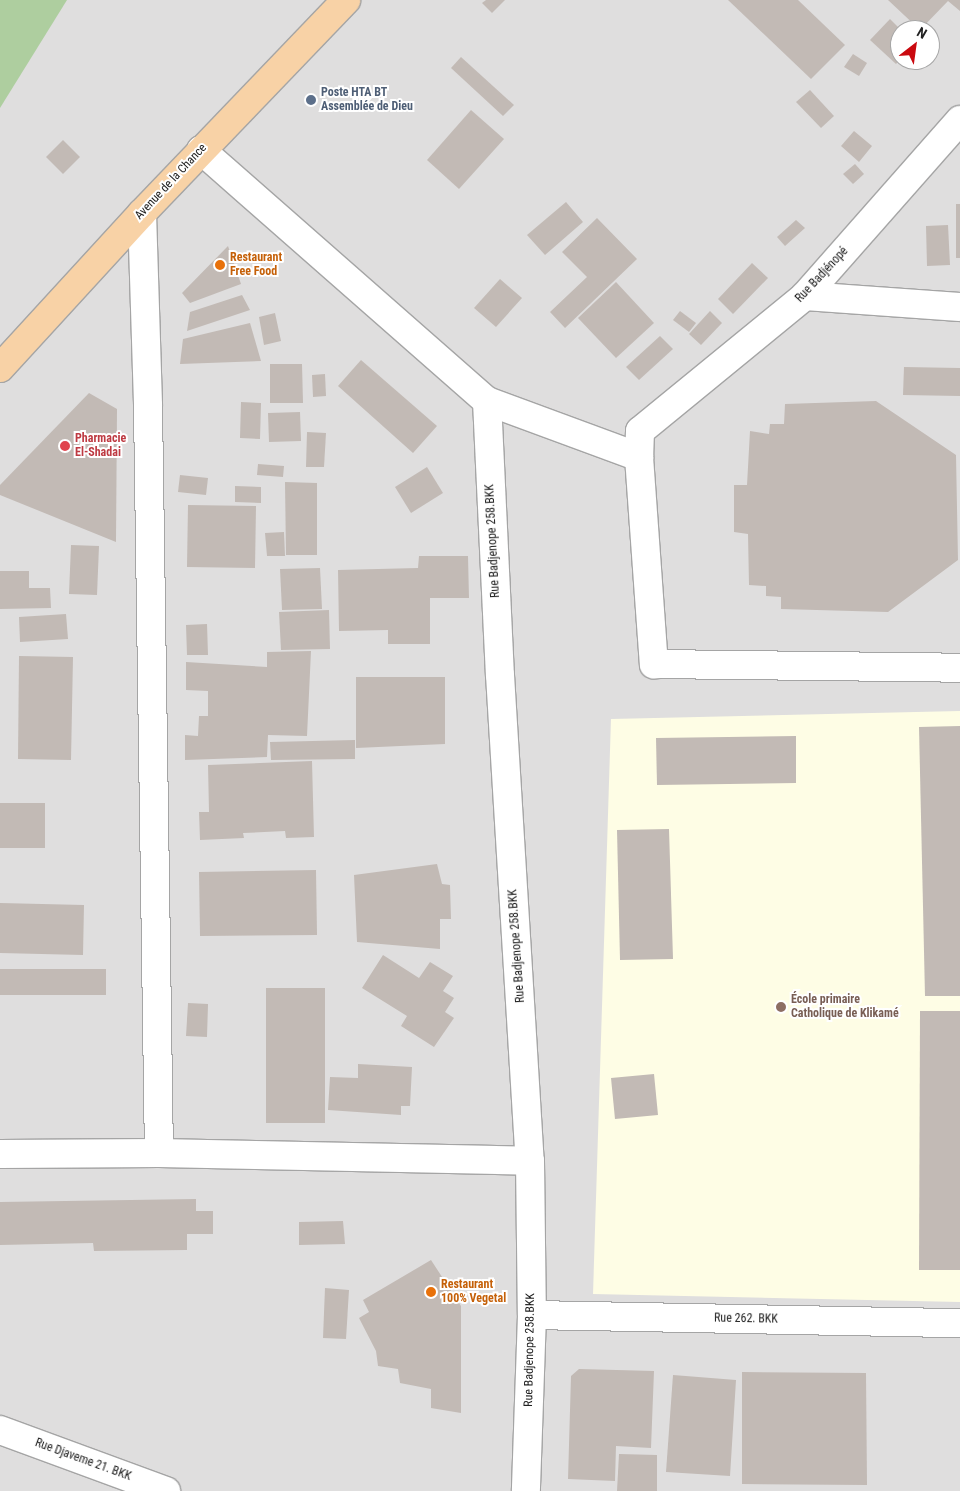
<!DOCTYPE html>
<meta charset="utf-8">
<style>
body{margin:0}
#map{position:relative;width:960px;height:1491px;overflow:hidden;background:#f1eee8;font-family:"Roboto Condensed",sans-serif}
div>[style]{position:absolute}
[style*='--x']{left:calc(var(--x)*1px);top:calc(var(--y)*1px);width:calc(var(--w)*1px);rotate:calc(var(--a)*1deg)}
.residential>*{inset:0;background:#dfdede}
.education>*{inset:0;background:#fefde5}
.forest>*{inset:0;background:#aece9f}
.building>*{inset:0;background:#c2bab5}
.roads{filter:drop-shadow(1px 0 #a5a5a5) drop-shadow(-1px 0 #a5a5a5) drop-shadow(0 1px #a5a5a5) drop-shadow(0 -1px #a5a5a5)}
.street>*{height:28px;margin:-14px;padding:0 14px;transform-origin:14px;border-radius:14px;background:#fff}
.primary>*{height:28px;margin:-14px;padding:0 14px;transform-origin:14px;border-radius:14px;background:#f8d2a6}
.dots>*{width:14px;height:14px;translate:-50% -50%;box-sizing:border-box;border:2px solid #fff;border-radius:50%}
span{translate:-50% -50%;white-space:nowrap;text-align:center;line-height:1.15;-webkit-text-stroke:4px #fff;paint-order:stroke}
.service-label{font-size:12px;color:#4e5e75;font-weight:700}
.left{translate:0 -50%;text-align:left}
.street-label{font-size:12px;color:#212121}
.food-label{font-size:12px;color:#c56008;font-weight:700}
.health-label{font-size:12px;color:#be3a42;font-weight:700}
.education-label{font-size:12px;color:#785e54;font-weight:700}
.north{position:absolute;left:890px;top:20px;width:50px;height:50px;box-sizing:border-box;background:#fff;border:1px solid #a6a6a6;border-radius:50%;rotate:30deg;font-size:14px;font-weight:700;line-height:20px;text-align:center;color:#212121}
.north::after{content:'';display:block;margin:auto;width:18px;height:22px;background:#ca090f;clip-path:polygon(50% 0,100% 100%,50% 72%,0 100%)}
</style>
<div id="map">
<div class="residential">
<i style="clip-path:polygon(evenodd,0 0,960px 0,960px 1491px,0 1491px,0 0,900px 30px,930px 30px,930px 60px,900px 60px,900px 30px)"></i>
</div>
<div class="education">
<i style="clip-path:polygon(960px 711px,960px 1302px,593px 1294px,611px 719px)"></i>
</div>
<div class="forest">
<i style="clip-path:polygon(0 0,67px 0,0 108px)"></i>
</div>
<div class="building">
<i style="clip-path:polygon(486px 0,505px 0,492px 13px,482px 3px)"></i>
<i style="clip-path:polygon(728px 0,798px 0,845px 45px,811px 79px)"></i>
<i style="clip-path:polygon(888px 0,960px 0,960px 11px,948px 1px,920px 30px)"></i>
<i style="clip-path:polygon(890px 19px,901px 30px,900px 60px,896px 64px,870px 40px)"></i>
<i style="clip-path:polygon(853px 54px,867px 63px,859px 76px,844px 67px)"></i>
<i style="clip-path:polygon(461px 57px,514px 105px,503px 116px,451px 68px)"></i>
<i style="clip-path:polygon(810px 90px,834px 116px,821px 128px,796px 102px)"></i>
<i style="clip-path:polygon(471px 110px,504px 139px,459px 189px,427px 160px)"></i>
<i style="clip-path:polygon(854px 131px,872px 146px,859px 162px,841px 146px)"></i>
<i style="clip-path:polygon(63px 140px,80px 157px,63px 174px,46px 157px)"></i>
<i style="clip-path:polygon(855px 164px,864px 174px,853px 184px,843px 174px)"></i>
<i style="clip-path:polygon(566px 202px,583px 222px,545px 255px,527px 235px)"></i>
<i style="clip-path:polygon(956px 204px,960px 204px,960px 258px,956px 258px)"></i>
<i style="clip-path:polygon(597px 218px,637px 259px,565px 328px,550px 312px,587px 277px,562px 252px)"></i>
<i style="clip-path:polygon(796px 220px,805px 228px,785px 246px,777px 237px)"></i>
<i style="clip-path:polygon(948px 225px,950px 265px,927px 266px,926px 226px)"></i>
<i style="clip-path:polygon(228px 246px,241px 284px,190px 303px,182px 293px)"></i>
<i style="clip-path:polygon(752px 263px,768px 278px,733px 314px,718px 299px)"></i>
<i style="clip-path:polygon(500px 279px,522px 298px,496px 327px,474px 308px)"></i>
<i style="clip-path:polygon(616px 282px,654px 323px,616px 358px,578px 318px)"></i>
<i style="clip-path:polygon(242px 295px,250px 310px,187px 331px,190px 312px)"></i>
<i style="clip-path:polygon(680px 311px,696px 323px,689px 332px,673px 320px)"></i>
<i style="clip-path:polygon(710px 311px,722px 323px,701px 345px,689px 334px)"></i>
<i style="clip-path:polygon(275px 313px,281px 341px,264px 345px,259px 317px)"></i>
<i style="clip-path:polygon(250px 323px,261px 361px,180px 364px,183px 339px)"></i>
<i style="clip-path:polygon(660px 336px,673px 349px,639px 380px,626px 367px)"></i>
<i style="clip-path:polygon(361px 360px,437px 426px,413px 453px,338px 386px)"></i>
<i style="clip-path:polygon(270px 364px,302px 364px,303px 403px,270px 403px)"></i>
<i style="clip-path:polygon(904px 367px,960px 368px,960px 396px,903px 395px)"></i>
<i style="clip-path:polygon(325px 374px,326px 396px,313px 397px,312px 375px)"></i>
<i style="clip-path:polygon(89px 393px,117px 409px,116px 542px,0 495px,0 485px)"></i>
<i style="clip-path:polygon(876px 401px,956px 455px,958px 560px,888px 612px,781px 609px,781px 597px,766px 596px,766px 586px,749px 585px,748px 534px,734px 532px,734px 485px,747px 485px,750px 431px,769px 434px,770px 424px,784px 424px,785px 404px)"></i>
<i style="clip-path:polygon(241px 402px,261px 403px,260px 439px,240px 438px)"></i>
<i style="clip-path:polygon(300px 412px,301px 441px,269px 442px,268px 413px)"></i>
<i style="clip-path:polygon(307px 432px,326px 433px,324px 467px,306px 467px)"></i>
<i style="clip-path:polygon(258px 464px,284px 466px,283px 477px,257px 475px)"></i>
<i style="clip-path:polygon(427px 467px,443px 493px,411px 513px,395px 487px)"></i>
<i style="clip-path:polygon(180px 475px,208px 478px,206px 495px,178px 492px)"></i>
<i style="clip-path:polygon(285px 482px,317px 483px,317px 555px,286px 555px)"></i>
<i style="clip-path:polygon(235px 486px,261px 487px,261px 503px,235px 502px)"></i>
<i style="clip-path:polygon(188px 505px,256px 506px,255px 568px,187px 567px)"></i>
<i style="clip-path:polygon(284px 532px,285px 556px,267px 556px,265px 533px)"></i>
<i style="clip-path:polygon(71px 545px,99px 546px,97px 595px,69px 594px)"></i>
<i style="clip-path:polygon(419px 556px,468px 556px,469px 598px,430px 598px,430px 644px,388px 644px,388px 630px,339px 631px,338px 570px,418px 568px)"></i>
<i style="clip-path:polygon(320px 568px,322px 609px,282px 610px,280px 569px)"></i>
<i style="clip-path:polygon(0 571px,29px 571px,29px 588px,50px 588px,51px 608px,0 609px)"></i>
<i style="clip-path:polygon(329px 610px,330px 649px,281px 650px,279px 612px)"></i>
<i style="clip-path:polygon(66px 614px,68px 639px,20px 642px,19px 617px)"></i>
<i style="clip-path:polygon(207px 624px,208px 655px,187px 655px,186px 625px)"></i>
<i style="clip-path:polygon(311px 651px,307px 736px,268px 735px,267px 757px,185px 760px,185px 735px,198px 736px,199px 716px,208px 716px,208px 691px,186px 690px,186px 662px,267px 667px,267px 652px)"></i>
<i style="clip-path:polygon(19px 656px,73px 657px,71px 760px,18px 759px)"></i>
<i style="clip-path:polygon(356px 677px,445px 677px,445px 744px,356px 748px)"></i>
<i style="clip-path:polygon(960px 726px,960px 996px,925px 996px,919px 727px)"></i>
<i style="clip-path:polygon(796px 736px,796px 783px,657px 785px,656px 738px)"></i>
<i style="clip-path:polygon(355px 740px,355px 759px,271px 760px,270px 742px)"></i>
<i style="clip-path:polygon(312px 761px,314px 837px,286px 838px,285px 831px,243px 833px,244px 838px,200px 840px,199px 812px,209px 812px,208px 765px)"></i>
<i style="clip-path:polygon(0 803px,45px 803px,45px 848px,0 848px)"></i>
<i style="clip-path:polygon(669px 829px,673px 959px,620px 960px,617px 830px)"></i>
<i style="clip-path:polygon(437px 864px,442px 884px,450px 885px,451px 919px,440px 919px,440px 949px,357px 942px,354px 875px)"></i>
<i style="clip-path:polygon(316px 870px,317px 935px,200px 936px,199px 872px)"></i>
<i style="clip-path:polygon(0 903px,84px 905px,83px 955px,0 953px)"></i>
<i style="clip-path:polygon(383px 955px,419px 978px,430px 962px,453px 976px,443px 991px,454px 998px,445px 1012px,454px 1018px,434px 1047px,401px 1026px,407px 1016px,362px 988px)"></i>
<i style="clip-path:polygon(0 969px,106px 969px,106px 995px,0 995px)"></i>
<i style="clip-path:polygon(266px 988px,325px 988px,325px 1123px,266px 1123px)"></i>
<i style="clip-path:polygon(188px 1003px,208px 1004px,207px 1037px,186px 1036px)"></i>
<i style="clip-path:polygon(920px 1011px,960px 1011px,960px 1270px,919px 1270px)"></i>
<i style="clip-path:polygon(358px 1064px,412px 1067px,410px 1106px,401px 1106px,401px 1115px,328px 1110px,330px 1077px,358px 1078px)"></i>
<i style="clip-path:polygon(654px 1074px,658px 1115px,615px 1119px,611px 1078px)"></i>
<i style="clip-path:polygon(196px 1199px,196px 1211px,213px 1211px,213px 1234px,187px 1234px,187px 1250px,94px 1251px,93px 1243px,0 1245px,0 1202px)"></i>
<i style="clip-path:polygon(343px 1221px,345px 1244px,299px 1245px,299px 1222px)"></i>
<i style="clip-path:polygon(431px 1260px,461px 1306px,461px 1413px,431px 1408px,431px 1389px,400px 1383px,398px 1369px,378px 1366px,376px 1351px,359px 1318px,369px 1312px,363px 1300px)"></i>
<i style="clip-path:polygon(325px 1288px,349px 1290px,346px 1339px,323px 1338px)"></i>
<i style="clip-path:polygon(579px 1369px,654px 1371px,651px 1448px,616px 1446px,615px 1481px,568px 1479px,571px 1376px)"></i>
<i style="clip-path:polygon(742px 1372px,866px 1373px,867px 1485px,742px 1484px)"></i>
<i style="clip-path:polygon(673px 1375px,736px 1380px,730px 1476px,666px 1472px)"></i>
<i style="clip-path:polygon(619px 1454px,657px 1455px,657px 1491px,617px 1491px)"></i>
</div>
<div class="roads">
<div class="street">
<i style="--x:960;--y:120;--w:235;--a:131.4"></i>
<i style="--x:805;--y:296;--w:213;--a:140.7"></i>
<i style="--x:640;--y:431;--w:26;--a:92"></i>
<i style="--x:639;--y:457;--w:208;--a:85.9"></i>
<i style="--x:654;--y:664;--w:306;--a:0.7"></i>
<i style="--x:201;--y:150;--w:381;--a:41.3"></i>
<i style="--x:487;--y:401;--w:162;--a:20.2"></i>
<i style="--x:142;--y:213;--w:193;--a:88.2"></i>
<i style="--x:148;--y:406;--w:747;--a:89.16"></i>
<i style="--x:805;--y:296;--w:155;--a:4.1"></i>
<i style="--x:487;--y:401;--w:274;--a:87.3"></i>
<i style="--x:500;--y:675;--w:487;--a:86.5"></i>
<i style="--x:530;--y:1161;--w:154;--a:89.3"></i>
<i style="--x:532;--y:1315;--w:176;--a:92"></i>
<i style="--x:0;--y:1154;--w:159;--a:-0.4"></i>
<i style="--x:159;--y:1153;--w:371;--a:1.2"></i>
<i style="--x:532;--y:1315;--w:428;--a:1.1"></i>
<i style="--x:0;--y:1430;--w:177;--a:20.2"></i>
</div>
<div class="primary">
<i style="--x:0;--y:368;--w:210;--a:-47.5"></i>
<i style="--x:142;--y:213;--w:295;--a:-46.2"></i>
</div>
</div>
<div class="dots">
<i style="left:311px;top:100px;background:#5c6f8a"></i>
<i style="left:220px;top:265px;background:#e8710a"></i>
<i style="left:65px;top:446px;background:#e0444e"></i>
<i style="left:781px;top:1007px;background:#8d6e63"></i>
<i style="left:431px;top:1292px;background:#e8710a"></i>
</div>
<div class="service-label">
<span class="left" style="left:321px;top:100px">Poste HTA BT<br>Assemblée de Dieu</span>
</div>
<div class="street-label">
<span style="left:171px;top:182px;rotate:-47deg">Avenue de la Chance</span>
<span style="left:822px;top:275px;rotate:-47deg">Rue Badjénopé</span>
<span style="left:493px;top:541px;rotate:-93deg">Rue Badjenope 258.BKK</span>
<span style="left:517px;top:946px;rotate:-94deg">Rue Badjenope 258.BKK</span>
<span style="left:746px;top:1319px;rotate:1deg">Rue 262. BKK</span>
<span style="left:530px;top:1350px;rotate:-89deg">Rue Badjenope 258.BKK</span>
<span style="left:83px;top:1460px;rotate:20deg">Rue Djaveme 21. BKK</span>
</div>
<div class="food-label">
<span class="left" style="left:230px;top:265px">Restaurant<br>Free Food</span>
<span class="left" style="left:441px;top:1292px">Restaurant<br>100% Vegetal</span>
</div>
<div class="health-label">
<span class="left" style="left:75px;top:446px">Pharmacie<br>El-Shadai</span>
</div>
<div class="education-label">
<span class="left" style="left:791px;top:1007px">École primaire<br>Catholique de Klikamé</span>
</div>
<div class="north">N</div>
</div>
